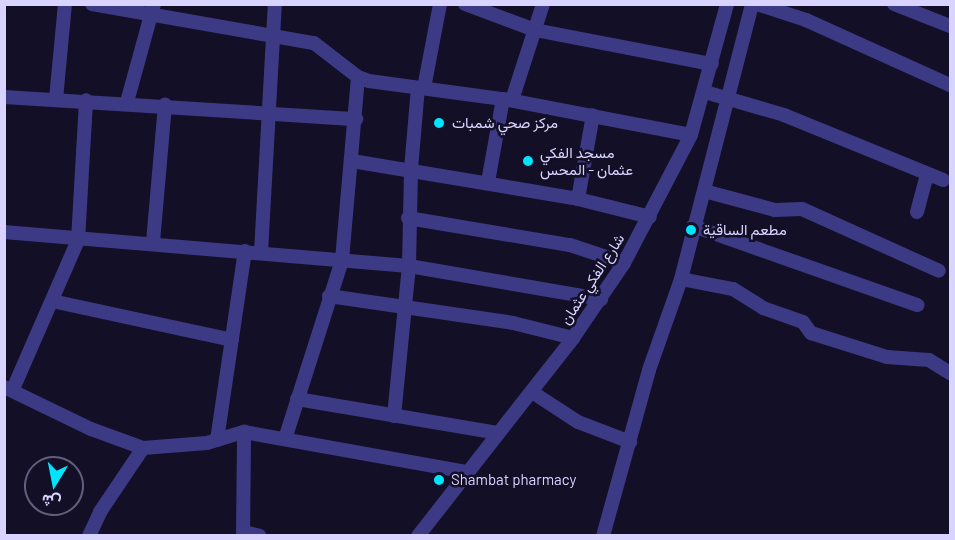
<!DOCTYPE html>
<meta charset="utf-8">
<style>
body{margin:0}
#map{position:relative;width:955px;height:540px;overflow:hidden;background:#130f26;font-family:Barlow,Vazirmatn,sans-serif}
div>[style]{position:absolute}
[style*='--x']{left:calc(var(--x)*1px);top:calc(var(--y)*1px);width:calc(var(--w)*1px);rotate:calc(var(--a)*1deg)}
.minor>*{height:14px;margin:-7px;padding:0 7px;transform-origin:7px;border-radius:7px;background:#3d3a85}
.dots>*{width:16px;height:16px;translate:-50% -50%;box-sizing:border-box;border:3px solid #130f26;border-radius:50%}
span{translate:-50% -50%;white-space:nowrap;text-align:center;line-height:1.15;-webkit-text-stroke:5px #130f26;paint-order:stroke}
.poi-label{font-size:15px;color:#d9d4ff}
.left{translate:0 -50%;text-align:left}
.street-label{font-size:15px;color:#d9d4ff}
.frame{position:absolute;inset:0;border:6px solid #d9d4ff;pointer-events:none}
.north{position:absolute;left:24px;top:456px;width:60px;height:60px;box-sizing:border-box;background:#130f26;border:2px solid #625e7d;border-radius:50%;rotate:190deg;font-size:16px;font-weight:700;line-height:24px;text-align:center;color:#d9d4ff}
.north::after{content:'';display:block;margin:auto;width:21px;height:27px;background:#00e5ff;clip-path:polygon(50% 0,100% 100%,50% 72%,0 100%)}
</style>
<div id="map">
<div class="minor">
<i style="--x:92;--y:4;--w:225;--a:10"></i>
<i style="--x:314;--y:43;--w:56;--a:37.7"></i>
<i style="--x:358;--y:77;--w:12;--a:20"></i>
<i style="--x:369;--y:81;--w:135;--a:7.7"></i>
<i style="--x:503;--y:99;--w:191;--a:10.8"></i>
<i style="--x:465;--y:4;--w:75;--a:20.4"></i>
<i style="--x:535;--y:30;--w:180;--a:10.9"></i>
<i style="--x:757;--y:4;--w:52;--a:18.1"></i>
<i style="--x:806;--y:20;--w:158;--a:24.3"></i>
<i style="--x:894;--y:4;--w:60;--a:21.4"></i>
<i style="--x:424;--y:88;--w:86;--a:-79.2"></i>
<i style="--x:705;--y:92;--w:82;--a:16.2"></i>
<i style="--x:784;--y:115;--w:172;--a:22.2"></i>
<i style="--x:4;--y:97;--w:353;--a:3.6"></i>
<i style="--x:56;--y:99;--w:95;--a:-84.6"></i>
<i style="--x:512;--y:100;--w:101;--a:-72.1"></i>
<i style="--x:127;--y:102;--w:102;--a:-74.6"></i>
<i style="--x:352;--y:161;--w:229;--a:9.5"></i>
<i style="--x:578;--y:199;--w:74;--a:14"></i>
<i style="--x:488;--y:182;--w:84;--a:-79.8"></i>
<i style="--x:704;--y:191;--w:73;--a:15"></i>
<i style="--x:775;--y:210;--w:27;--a:-2"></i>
<i style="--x:802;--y:209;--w:150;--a:24.3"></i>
<i style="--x:578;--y:199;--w:85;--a:-79.9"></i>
<i style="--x:917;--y:212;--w:38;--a:-75"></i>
<i style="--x:408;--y:218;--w:164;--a:9.5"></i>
<i style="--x:570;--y:245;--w:57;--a:18.4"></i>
<i style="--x:693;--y:226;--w:238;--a:19.4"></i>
<i style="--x:4;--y:232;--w:406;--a:4.8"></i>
<i style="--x:409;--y:266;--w:195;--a:9.8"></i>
<i style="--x:153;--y:242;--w:138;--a:-85"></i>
<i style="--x:261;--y:252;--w:248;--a:-86.8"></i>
<i style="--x:681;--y:279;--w:53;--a:10.9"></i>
<i style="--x:733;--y:289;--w:36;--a:32"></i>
<i style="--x:763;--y:308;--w:42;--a:19.3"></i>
<i style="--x:803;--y:322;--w:14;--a:54"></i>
<i style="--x:811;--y:333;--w:80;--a:17.5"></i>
<i style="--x:887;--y:357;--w:42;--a:4.1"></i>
<i style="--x:929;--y:360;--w:25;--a:32"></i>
<i style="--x:329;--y:296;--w:186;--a:8.3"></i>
<i style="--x:513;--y:323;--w:62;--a:14"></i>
<i style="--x:52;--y:301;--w:184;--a:12.2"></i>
<i style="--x:4;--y:387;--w:97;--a:25.8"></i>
<i style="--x:91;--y:429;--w:55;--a:20.1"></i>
<i style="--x:143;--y:448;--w:64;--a:-4.5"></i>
<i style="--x:207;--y:443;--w:39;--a:-17"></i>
<i style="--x:244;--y:432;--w:227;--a:10.2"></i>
<i style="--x:13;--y:389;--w:163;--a:-66.4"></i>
<i style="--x:78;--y:240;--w:140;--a:-86.7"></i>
<i style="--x:532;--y:392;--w:55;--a:33.1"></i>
<i style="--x:578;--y:422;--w:56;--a:21"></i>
<i style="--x:297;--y:399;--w:203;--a:9.6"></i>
<i style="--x:394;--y:416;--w:151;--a:-84.3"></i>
<i style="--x:409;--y:266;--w:97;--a:-88.8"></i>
<i style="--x:411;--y:169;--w:81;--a:-85.1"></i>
<i style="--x:285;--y:439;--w:188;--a:-72.3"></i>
<i style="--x:342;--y:260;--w:184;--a:-85"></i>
<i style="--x:217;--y:440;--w:191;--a:-81.6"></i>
<i style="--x:244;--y:532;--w:16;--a:14"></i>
<i style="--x:89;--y:536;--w:26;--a:-65"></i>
<i style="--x:100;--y:512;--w:77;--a:-56.1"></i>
<i style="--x:243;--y:536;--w:104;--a:-89.4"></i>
<i style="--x:418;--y:536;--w:251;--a:-51.9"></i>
<i style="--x:573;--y:338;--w:91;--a:-55.8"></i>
<i style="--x:624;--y:263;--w:144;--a:-62.4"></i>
<i style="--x:691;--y:135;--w:136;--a:-74.6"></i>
<i style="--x:603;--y:536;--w:172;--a:-74.5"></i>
<i style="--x:649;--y:370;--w:96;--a:-70.6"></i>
<i style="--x:681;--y:279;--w:284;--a:-75.5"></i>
</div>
<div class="dots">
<i style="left:439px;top:123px;background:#00e5ff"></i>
<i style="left:528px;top:161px;background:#00e5ff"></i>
<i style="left:691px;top:230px;background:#00e5ff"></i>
<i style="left:439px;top:480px;background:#00e5ff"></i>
</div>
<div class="poi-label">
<span class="left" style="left:452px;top:123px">مركز صحي شمبات</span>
<span class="left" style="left:540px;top:161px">مسجد الفكي<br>عثمان - المحس</span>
<span class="left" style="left:703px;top:230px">مطعم الساقية</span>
<span class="left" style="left:451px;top:480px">Shambat pharmacy</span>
</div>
<div class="street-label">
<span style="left:592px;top:279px;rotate:-57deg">شارع الفكي عثمان</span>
</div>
<div class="frame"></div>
<div class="north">ش</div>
</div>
